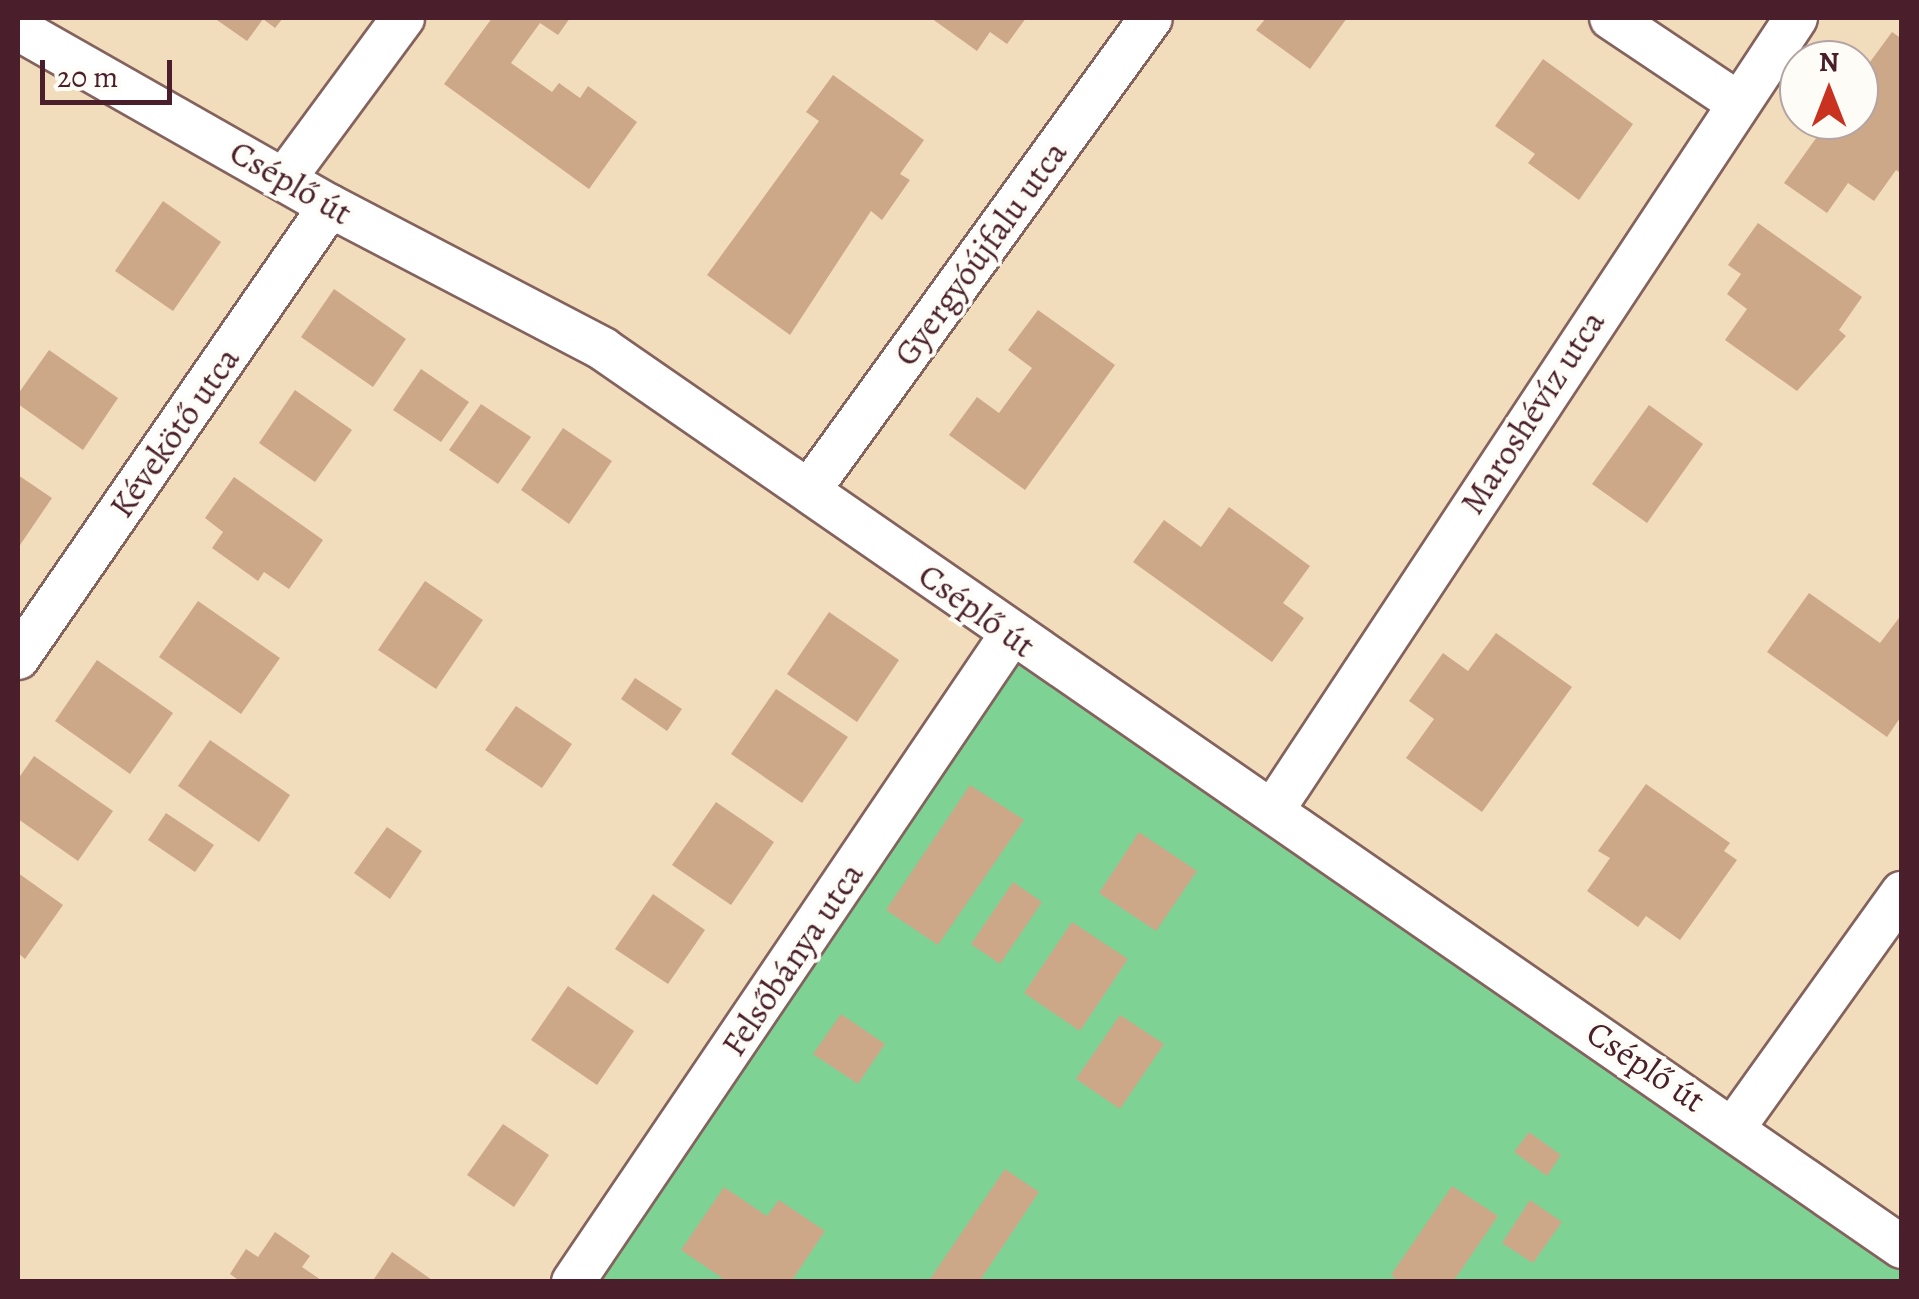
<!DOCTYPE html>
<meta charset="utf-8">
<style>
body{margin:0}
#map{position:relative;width:1919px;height:1299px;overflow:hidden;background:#f1ddbc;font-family:Alegreya,serif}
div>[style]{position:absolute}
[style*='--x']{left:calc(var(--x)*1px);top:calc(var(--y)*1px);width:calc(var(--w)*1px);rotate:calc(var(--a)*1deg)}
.green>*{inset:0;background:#7ed294}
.building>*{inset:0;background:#cca889}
.roads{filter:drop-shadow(2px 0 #84625e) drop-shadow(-2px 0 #84625e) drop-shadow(0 2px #84625e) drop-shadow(0 -2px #84625e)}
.minor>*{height:42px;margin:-21px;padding:0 21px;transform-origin:21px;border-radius:21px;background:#fff}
span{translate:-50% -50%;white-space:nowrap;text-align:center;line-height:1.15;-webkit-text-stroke:8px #fdfcf7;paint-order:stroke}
.street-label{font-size:35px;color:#4a1f2b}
.frame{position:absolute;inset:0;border:20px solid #4a1f2b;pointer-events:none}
.north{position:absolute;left:1779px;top:40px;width:100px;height:100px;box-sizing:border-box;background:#fdfcf7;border:2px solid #b5a4a5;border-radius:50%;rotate:0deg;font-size:28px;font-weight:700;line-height:40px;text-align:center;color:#4a1f2b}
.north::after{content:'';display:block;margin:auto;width:35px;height:45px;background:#c8321e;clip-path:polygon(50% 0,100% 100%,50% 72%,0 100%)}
.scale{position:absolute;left:40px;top:60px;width:132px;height:45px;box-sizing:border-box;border:5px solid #4a1f2b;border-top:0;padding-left:12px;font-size:30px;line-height:35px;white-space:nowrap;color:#4a1f2b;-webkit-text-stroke:8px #fdfcf7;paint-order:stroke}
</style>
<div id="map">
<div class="green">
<i style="clip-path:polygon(1010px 636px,1902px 1247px,1901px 1282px,573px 1282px)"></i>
</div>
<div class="building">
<i style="clip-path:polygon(214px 18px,283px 18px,275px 28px,263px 19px,247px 41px)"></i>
<i style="clip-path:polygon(492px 18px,570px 18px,558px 35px,540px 23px,511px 63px,552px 92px,559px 83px,580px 98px,588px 86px,637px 122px,589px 189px,444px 84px)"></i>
<i style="clip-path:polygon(931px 18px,1026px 18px,1007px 44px,990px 32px,977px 51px)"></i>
<i style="clip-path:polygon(1266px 18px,1347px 18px,1310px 69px,1256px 30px)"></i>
<i style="clip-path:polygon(1892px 32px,1902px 39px,1902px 174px,1896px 170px,1874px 201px,1848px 183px,1827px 213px,1784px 183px,1829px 120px,1859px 120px,1859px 77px)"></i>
<i style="clip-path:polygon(1543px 59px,1633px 124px,1579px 200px,1528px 163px,1535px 154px,1495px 126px)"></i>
<i style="clip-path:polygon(833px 75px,924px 140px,900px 174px,910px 180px,882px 220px,871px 211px,790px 335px,707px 275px,819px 121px,806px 112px)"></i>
<i style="clip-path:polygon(163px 201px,221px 242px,173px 311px,115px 271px)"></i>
<i style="clip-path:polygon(1758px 223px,1862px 297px,1839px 330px,1846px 336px,1797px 391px,1725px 340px,1747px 309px,1727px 294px,1741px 274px,1728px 265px)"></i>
<i style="clip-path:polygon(334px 289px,406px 339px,373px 387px,301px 337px)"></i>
<i style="clip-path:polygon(1038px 310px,1115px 365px,1025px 490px,949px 435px,977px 397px,999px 413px,1032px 368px,1008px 350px)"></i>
<i style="clip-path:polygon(49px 350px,118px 398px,83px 450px,18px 404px,18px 394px)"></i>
<i style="clip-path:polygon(421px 369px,469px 402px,441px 442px,393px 410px)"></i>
<i style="clip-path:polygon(295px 390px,352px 430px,315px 482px,259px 443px)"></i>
<i style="clip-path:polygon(481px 404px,531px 437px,498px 484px,449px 450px)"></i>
<i style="clip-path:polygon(1649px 405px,1703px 444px,1647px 523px,1592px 484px)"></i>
<i style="clip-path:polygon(563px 428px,612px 461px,569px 524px,521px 490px)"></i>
<i style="clip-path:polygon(18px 475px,52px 498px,18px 548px)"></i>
<i style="clip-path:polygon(234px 477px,323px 540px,289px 589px,264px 572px,258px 581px,212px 548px,223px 532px,205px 518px)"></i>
<i style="clip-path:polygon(1229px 507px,1310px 566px,1283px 603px,1304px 618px,1272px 662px,1133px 562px,1164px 520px,1201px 547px)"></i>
<i style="clip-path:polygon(425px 581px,483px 620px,436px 689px,378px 650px)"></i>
<i style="clip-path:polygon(1809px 593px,1880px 643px,1902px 614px,1902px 715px,1887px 737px,1767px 652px)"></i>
<i style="clip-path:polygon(198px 601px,280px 658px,241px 714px,159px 657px)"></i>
<i style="clip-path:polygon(829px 612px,899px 660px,857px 722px,787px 674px)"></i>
<i style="clip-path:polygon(1496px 633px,1572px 687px,1482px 812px,1406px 758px,1434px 719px,1409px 701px,1443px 653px,1468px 671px)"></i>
<i style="clip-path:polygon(97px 660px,173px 713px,130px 774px,55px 721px)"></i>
<i style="clip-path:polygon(635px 678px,682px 709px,667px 731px,621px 699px)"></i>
<i style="clip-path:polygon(776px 689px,848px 737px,802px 803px,731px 754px)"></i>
<i style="clip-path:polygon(516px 706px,572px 744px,542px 788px,485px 750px)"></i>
<i style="clip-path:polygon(210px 740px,290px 795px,259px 842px,178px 786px)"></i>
<i style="clip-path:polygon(34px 756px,113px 811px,78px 861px,18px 819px,18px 779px)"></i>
<i style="clip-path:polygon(1646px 784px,1730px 843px,1724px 851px,1737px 860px,1680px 940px,1646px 916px,1638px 927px,1587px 891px,1610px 858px,1598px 851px)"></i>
<i style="clip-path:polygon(970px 785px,1024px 820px,938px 945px,886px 910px)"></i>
<i style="clip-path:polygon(716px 802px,774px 842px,731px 905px,672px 865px)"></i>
<i style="clip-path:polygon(166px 813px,214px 845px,195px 872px,148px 840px)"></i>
<i style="clip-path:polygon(387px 827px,422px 851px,390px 899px,354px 873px)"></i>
<i style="clip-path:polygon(1139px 832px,1197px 871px,1156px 931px,1099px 893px)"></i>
<i style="clip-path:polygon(18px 873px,63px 905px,25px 959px,18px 953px)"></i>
<i style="clip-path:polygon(1013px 882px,1042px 902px,1000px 964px,971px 944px)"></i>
<i style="clip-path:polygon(653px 894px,705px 930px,668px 984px,615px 949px)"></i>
<i style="clip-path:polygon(1072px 922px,1128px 959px,1080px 1031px,1024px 993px)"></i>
<i style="clip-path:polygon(568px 986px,634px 1031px,597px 1085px,531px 1040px)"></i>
<i style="clip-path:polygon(841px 1014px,885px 1044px,858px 1084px,813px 1054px)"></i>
<i style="clip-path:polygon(1120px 1015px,1164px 1044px,1120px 1109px,1076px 1079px)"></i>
<i style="clip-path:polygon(503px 1124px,549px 1155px,514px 1207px,467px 1175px)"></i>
<i style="clip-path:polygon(1529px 1132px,1561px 1155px,1547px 1176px,1514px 1152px)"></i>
<i style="clip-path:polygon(1005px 1169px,1039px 1192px,979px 1282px,928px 1282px)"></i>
<i style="clip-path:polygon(1452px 1186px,1498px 1216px,1453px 1282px,1400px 1282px,1391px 1275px)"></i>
<i style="clip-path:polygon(724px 1187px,767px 1216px,779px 1200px,825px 1231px,791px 1282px,728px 1282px,681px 1250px)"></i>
<i style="clip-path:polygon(1530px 1200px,1562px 1222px,1533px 1263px,1502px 1243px)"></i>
<i style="clip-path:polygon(275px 1232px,310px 1256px,302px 1267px,324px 1282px,241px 1282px,230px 1274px,246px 1249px,258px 1257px)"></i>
<i style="clip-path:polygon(392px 1252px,435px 1282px,372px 1282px)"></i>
</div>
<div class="roads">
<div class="minor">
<i style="--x:1611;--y:18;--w:149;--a:33.8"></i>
<i style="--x:18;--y:29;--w:359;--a:29.6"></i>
<i style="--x:330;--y:206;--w:308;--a:27.6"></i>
<i style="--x:603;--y:349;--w:1579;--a:34.66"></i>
<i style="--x:285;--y:178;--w:199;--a:-53.6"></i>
<i style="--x:810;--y:489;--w:581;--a:-54.1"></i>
<i style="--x:18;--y:658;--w:549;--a:-55.38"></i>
<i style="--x:1273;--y:810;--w:949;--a:-56.56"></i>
<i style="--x:1735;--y:1126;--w:287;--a:-54.4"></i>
<i style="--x:573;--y:1282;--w:780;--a:-55.92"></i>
</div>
</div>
<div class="street-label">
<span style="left:291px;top:182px;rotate:30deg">Cséplő út</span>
<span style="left:980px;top:253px;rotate:-54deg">Gyergyóújfalu utca</span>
<span style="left:1532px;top:412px;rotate:-57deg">Maroshévíz utca</span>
<span style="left:174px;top:432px;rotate:-55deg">Kévekötő utca</span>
<span style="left:977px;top:610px;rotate:36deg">Cséplő út</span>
<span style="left:792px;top:959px;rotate:-56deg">Felsőbánya utca</span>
<span style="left:1646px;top:1066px;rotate:34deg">Cséplő út</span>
</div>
<div class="frame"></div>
<div class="north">N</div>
<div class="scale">20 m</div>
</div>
